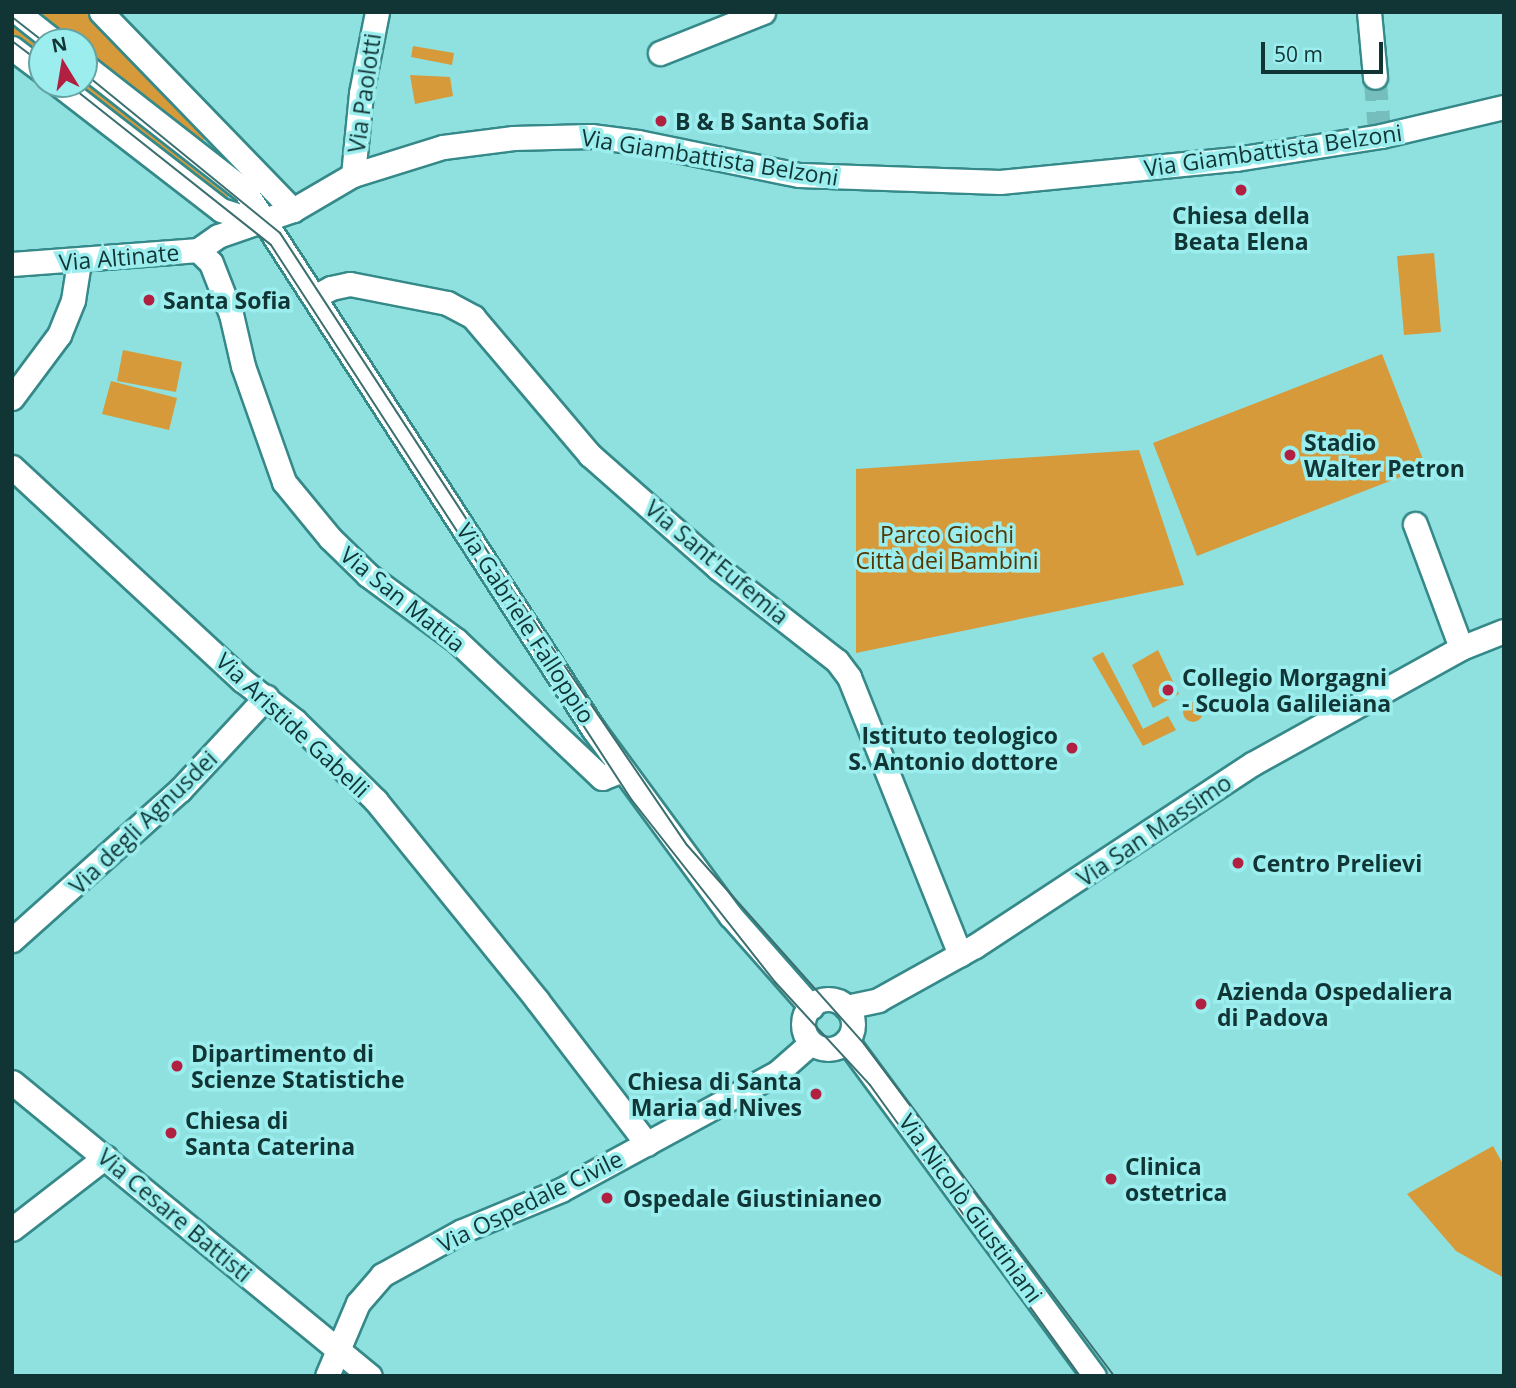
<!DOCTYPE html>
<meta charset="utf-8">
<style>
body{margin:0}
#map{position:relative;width:1516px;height:1388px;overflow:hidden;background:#8fe1e0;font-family:"Open Sans",sans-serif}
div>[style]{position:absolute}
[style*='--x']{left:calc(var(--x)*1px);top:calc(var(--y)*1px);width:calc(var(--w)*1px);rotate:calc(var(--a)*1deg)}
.green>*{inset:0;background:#d69a3a}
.round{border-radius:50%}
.minor-tunnel>*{height:23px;margin-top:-11.5px;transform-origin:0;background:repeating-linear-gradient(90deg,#76bebe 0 23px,transparent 0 34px)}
.roads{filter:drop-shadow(2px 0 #368989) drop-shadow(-2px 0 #368989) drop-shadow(0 2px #368989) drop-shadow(0 -2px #368989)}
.minor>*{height:23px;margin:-11.5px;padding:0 11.5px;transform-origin:11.5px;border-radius:11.5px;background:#fff}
.minor>.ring{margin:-11.5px;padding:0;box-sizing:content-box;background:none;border:23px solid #fff;border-radius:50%}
.tram>*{height:2px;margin:-1px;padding:0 1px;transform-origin:1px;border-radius:1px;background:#3c6f6f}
.dots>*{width:19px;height:19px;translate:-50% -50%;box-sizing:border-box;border:4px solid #9ceeee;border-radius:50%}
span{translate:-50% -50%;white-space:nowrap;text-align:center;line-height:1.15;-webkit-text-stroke:7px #9ceeee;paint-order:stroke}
.street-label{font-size:23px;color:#113434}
.poi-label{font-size:23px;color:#113434;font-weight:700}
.left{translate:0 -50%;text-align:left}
.right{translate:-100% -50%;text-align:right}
.park-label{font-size:23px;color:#543600}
.frame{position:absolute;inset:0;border:14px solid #113434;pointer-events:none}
.north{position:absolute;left:28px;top:28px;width:70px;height:70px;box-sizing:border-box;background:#9ceeee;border:2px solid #64a4a4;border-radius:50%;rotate:349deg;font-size:19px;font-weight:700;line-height:28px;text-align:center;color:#113434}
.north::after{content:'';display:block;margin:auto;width:24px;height:32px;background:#b22041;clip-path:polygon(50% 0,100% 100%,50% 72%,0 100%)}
.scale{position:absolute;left:1261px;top:42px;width:122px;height:32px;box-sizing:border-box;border:4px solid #113434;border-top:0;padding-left:9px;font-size:21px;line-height:24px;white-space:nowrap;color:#113434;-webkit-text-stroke:5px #9ceeee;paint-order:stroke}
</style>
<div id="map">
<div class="green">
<i style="clip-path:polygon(22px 12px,92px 12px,208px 131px,206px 138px,192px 150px,84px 62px,84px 42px,59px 42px)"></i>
<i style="clip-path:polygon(12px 26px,42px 50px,42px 57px,12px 33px)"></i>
<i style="clip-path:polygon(413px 46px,454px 53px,452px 65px,411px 57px)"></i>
<i style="clip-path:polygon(410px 75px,450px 77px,453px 96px,415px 104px)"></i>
<i style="clip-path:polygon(84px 82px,228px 196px,227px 199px,76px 84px)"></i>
<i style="clip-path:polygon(1434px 253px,1441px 332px,1404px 335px,1397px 256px)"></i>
<i style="clip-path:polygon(123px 350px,182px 362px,176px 392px,117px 381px)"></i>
<i style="clip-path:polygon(1382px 354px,1426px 467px,1197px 556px,1153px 443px)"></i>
<i style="clip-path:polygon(111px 381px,177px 398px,169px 430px,102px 414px)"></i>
<i style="clip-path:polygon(1139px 450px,1184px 585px,856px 653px,856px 469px)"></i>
<i style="clip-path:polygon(1158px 650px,1179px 694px,1153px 708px,1132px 665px)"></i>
<i style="clip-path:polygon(1103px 652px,1143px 729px,1168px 716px,1176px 730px,1143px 746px,1092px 658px)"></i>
<i class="round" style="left:1183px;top:702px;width:20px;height:20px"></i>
<i style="clip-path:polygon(1493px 1146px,1504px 1166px,1504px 1278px,1456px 1251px,1407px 1194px)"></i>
</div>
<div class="minor-tunnel">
<i style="--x:1375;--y:77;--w:48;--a:85.2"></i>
</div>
<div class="roads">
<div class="minor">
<i style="--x:17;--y:12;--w:48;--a:38.3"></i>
<i style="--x:101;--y:12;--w:276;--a:45.9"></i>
<i style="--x:1369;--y:12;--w:65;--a:84.7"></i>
<i style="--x:12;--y:48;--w:38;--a:37"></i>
<i style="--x:660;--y:53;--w:111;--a:-21.7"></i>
<i style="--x:84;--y:65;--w:204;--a:38"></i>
<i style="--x:245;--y:191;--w:642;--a:57.08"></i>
<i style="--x:594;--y:730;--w:230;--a:53.7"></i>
<i style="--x:730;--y:915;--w:123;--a:48.6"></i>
<i style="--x:58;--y:84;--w:206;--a:37.7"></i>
<i style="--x:221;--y:210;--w:43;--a:17.6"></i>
<i style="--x:353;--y:175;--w:82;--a:-84.4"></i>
<i style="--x:361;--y:93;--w:83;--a:-78.8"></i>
<i style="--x:198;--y:250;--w:18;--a:45"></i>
<i style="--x:211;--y:263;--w:55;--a:68.6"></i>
<i style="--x:231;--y:314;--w:53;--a:77"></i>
<i style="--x:243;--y:366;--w:123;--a:70.5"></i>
<i style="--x:284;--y:482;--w:72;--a:50.6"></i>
<i style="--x:330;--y:538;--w:53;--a:44.2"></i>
<i style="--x:368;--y:575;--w:109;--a:36.5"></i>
<i style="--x:456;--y:640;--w:201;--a:43.4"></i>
<i style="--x:602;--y:778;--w:22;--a:-21"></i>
<i style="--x:12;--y:264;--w:187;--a:-4.3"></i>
<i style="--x:198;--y:250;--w:24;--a:-35"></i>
<i style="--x:218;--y:236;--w:79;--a:-19.1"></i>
<i style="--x:293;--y:210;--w:69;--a:-30.3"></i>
<i style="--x:353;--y:175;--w:94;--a:-17.3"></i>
<i style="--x:443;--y:147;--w:71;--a:-7.3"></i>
<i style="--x:513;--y:138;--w:78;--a:-1.5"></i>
<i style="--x:591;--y:136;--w:47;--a:7.3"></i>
<i style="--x:638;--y:142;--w:164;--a:11.6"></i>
<i style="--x:799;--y:175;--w:201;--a:2"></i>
<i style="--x:1000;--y:182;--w:237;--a:-5.6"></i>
<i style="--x:1236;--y:159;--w:147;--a:-9"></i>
<i style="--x:1381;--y:136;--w:126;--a:-13.3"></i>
<i style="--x:316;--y:296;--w:17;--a:-28"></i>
<i style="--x:331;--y:288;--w:19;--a:-12"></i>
<i style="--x:350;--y:284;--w:99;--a:11.1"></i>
<i style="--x:447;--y:303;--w:30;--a:28"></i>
<i style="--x:473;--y:317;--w:181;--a:49.7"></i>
<i style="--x:590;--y:455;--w:171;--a:41.4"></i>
<i style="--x:718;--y:568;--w:151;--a:38"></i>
<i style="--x:837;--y:661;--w:20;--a:53"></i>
<i style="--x:849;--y:677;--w:299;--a:68.2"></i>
<i style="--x:12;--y:398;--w:79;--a:-53.3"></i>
<i style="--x:59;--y:335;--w:38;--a:-68"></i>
<i style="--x:73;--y:300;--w:38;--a:-81"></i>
<i style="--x:12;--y:467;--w:313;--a:42.8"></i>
<i style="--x:242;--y:680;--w:67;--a:37.7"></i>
<i style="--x:295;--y:721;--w:114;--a:44.6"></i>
<i style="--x:376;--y:801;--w:256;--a:51"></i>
<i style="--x:537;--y:1000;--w:181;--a:52.6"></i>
<i style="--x:1415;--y:524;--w:132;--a:69.6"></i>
<i style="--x:12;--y:940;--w:225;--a:-41.8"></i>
<i style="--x:180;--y:790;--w:127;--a:-47.2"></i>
<i class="ring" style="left:803px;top:999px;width:27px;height:27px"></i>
<i style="--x:846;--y:1007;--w:33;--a:-12"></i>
<i style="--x:878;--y:1000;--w:111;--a:-29.1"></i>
<i style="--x:975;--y:946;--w:331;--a:-33.3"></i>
<i style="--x:1252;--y:764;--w:239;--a:-29"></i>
<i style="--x:1461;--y:648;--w:46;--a:-21.6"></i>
<i style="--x:847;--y:1041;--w:416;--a:53.6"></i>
<i style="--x:12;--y:1082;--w:463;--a:39.4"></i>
<i style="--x:12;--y:1229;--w:118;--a:-37.7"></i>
<i style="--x:327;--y:1376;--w:79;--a:-67"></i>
<i style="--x:358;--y:1303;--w:37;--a:-49"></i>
<i style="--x:382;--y:1275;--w:91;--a:-28.8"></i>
<i style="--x:462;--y:1231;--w:107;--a:-22.5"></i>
<i style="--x:561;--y:1190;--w:247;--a:-28.5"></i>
<i style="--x:778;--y:1072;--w:44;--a:-41.3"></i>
</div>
</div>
<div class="tram">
<i style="--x:12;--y:17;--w:41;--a:38"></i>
<i style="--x:12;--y:41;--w:38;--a:37"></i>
<i style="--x:84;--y:73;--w:253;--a:39.2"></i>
<i style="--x:280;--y:233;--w:434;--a:56.9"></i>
<i style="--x:517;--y:596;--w:301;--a:55.7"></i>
<i style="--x:687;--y:845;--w:266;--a:48.3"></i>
<i style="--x:864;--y:1044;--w:416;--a:53"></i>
<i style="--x:68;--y:84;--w:259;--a:38.4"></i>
<i style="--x:271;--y:245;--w:661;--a:56.98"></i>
<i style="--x:631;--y:799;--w:233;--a:51.8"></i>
<i style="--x:775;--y:982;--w:140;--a:47.3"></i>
<i style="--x:870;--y:1085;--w:359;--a:54.2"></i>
</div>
<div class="dots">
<i style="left:661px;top:121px;background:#b22041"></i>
<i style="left:1241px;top:190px;background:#b22041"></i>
<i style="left:149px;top:300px;background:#b22041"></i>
<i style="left:1290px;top:455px;background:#b22041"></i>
<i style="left:1168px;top:690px;background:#b22041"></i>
<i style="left:1072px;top:748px;background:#b22041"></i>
<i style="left:1238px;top:863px;background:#b22041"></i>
<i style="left:1201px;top:1004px;background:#b22041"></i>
<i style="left:177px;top:1066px;background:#b22041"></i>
<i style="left:816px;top:1094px;background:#b22041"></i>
<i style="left:171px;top:1133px;background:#b22041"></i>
<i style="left:1111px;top:1179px;background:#b22041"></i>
<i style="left:607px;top:1198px;background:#b22041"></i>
</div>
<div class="street-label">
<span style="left:364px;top:93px;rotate:-82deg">Via Paolotti</span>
<span style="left:1273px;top:150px;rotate:-8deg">Via Giambattista Belzoni</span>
<span style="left:710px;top:157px;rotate:9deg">Via Giambattista Belzoni</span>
<span style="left:119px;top:257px;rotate:-5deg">Via Altinate</span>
<span style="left:717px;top:562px;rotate:40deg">Via Sant'Eufemia</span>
<span style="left:403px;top:599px;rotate:39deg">Via San Mattia</span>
<span style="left:526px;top:623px;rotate:57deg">Via Gabriele Falloppio</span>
<span style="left:293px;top:725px;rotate:43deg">Via Aristide Gabelli</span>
<span style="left:143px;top:822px;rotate:-44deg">Via degli Agnusdei</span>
<span style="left:1154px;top:830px;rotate:-34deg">Via San Massimo</span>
<span style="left:530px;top:1201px;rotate:-26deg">Via Ospedale Civile</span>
<span style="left:971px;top:1208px;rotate:54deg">Via Nicolò Giustiniani</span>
<span style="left:175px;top:1215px;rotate:40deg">Via Cesare Battisti</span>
</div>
<div class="poi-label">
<span class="left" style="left:675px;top:121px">B &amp; B Santa Sofia</span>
<span style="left:1241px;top:228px">Chiesa della<br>Beata Elena</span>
<span class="left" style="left:163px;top:300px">Santa Sofia</span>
<span class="left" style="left:1304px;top:455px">Stadio<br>Walter Petron</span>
<span class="left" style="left:1182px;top:690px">Collegio Morgagni<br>- Scuola Galileiana</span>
<span class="right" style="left:1058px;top:748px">Istituto teologico<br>S. Antonio dottore</span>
<span class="left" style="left:1252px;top:863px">Centro Prelievi</span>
<span class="left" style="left:1217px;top:1004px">Azienda Ospedaliera<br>di Padova</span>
<span class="left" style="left:191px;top:1066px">Dipartimento di<br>Scienze Statistiche</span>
<span class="right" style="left:802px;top:1094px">Chiesa di Santa<br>Maria ad Nives</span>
<span class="left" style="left:185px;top:1133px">Chiesa di<br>Santa Caterina</span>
<span class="left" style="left:1125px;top:1179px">Clinica<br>ostetrica</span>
<span class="left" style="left:623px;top:1198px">Ospedale Giustinianeo</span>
</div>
<div class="park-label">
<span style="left:947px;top:547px">Parco Giochi<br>Città dei Bambini</span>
</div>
<div class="frame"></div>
<div class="north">N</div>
<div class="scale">50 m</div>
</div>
